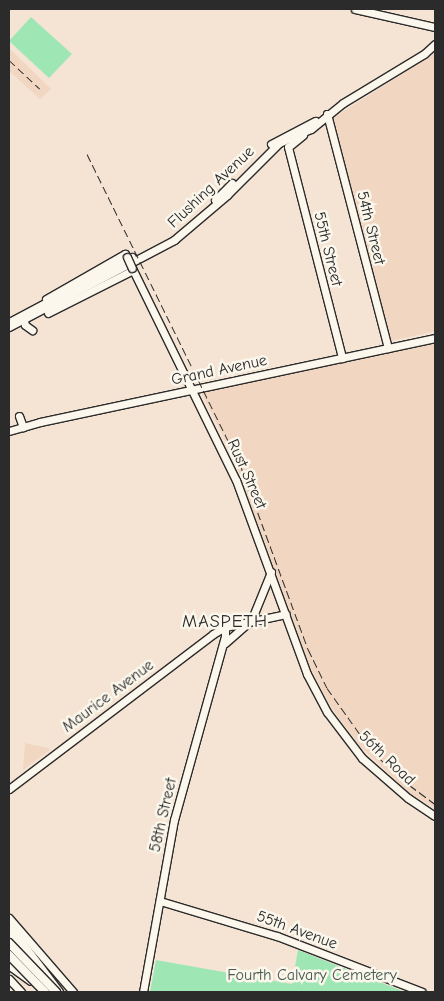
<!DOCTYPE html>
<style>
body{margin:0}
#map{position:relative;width:444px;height:1001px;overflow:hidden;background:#f5e4d3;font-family:"Comic Neue",sans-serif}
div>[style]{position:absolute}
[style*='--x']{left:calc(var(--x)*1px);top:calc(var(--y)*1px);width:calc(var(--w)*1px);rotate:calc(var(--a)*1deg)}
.built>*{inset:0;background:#f1d6c1}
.green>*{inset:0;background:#9ee7b5}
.roads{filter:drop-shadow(1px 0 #2b2b2b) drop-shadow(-1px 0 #2b2b2b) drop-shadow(0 1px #2b2b2b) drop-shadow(0 -1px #2b2b2b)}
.major>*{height:7px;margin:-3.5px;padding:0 3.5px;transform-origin:3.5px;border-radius:3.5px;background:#fbf7ec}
.highway>*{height:8px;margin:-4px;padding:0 4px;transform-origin:4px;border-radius:4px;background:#fbf7ec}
.rail>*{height:1px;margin-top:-0.5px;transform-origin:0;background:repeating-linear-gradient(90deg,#2b2b2b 0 8px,transparent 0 12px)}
.bridges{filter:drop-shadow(1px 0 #2b2b2b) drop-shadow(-1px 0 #2b2b2b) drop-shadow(0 1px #2b2b2b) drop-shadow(0 -1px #2b2b2b)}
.major-bridge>*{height:7px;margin:-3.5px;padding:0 3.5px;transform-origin:3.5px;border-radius:3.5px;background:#fbf7ec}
.highway-bridge>*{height:8px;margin:-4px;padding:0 4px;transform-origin:4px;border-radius:4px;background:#fbf7ec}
span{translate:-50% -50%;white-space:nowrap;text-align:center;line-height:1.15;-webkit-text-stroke:5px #fbf7ec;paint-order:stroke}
.street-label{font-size:16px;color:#2b2b2b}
.park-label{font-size:16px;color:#485a4e}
.neighbourhood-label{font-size:18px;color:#2b2b2b;letter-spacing:1px}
.frame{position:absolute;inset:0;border:10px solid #2b2b2b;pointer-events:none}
</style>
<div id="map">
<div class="built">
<i style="clip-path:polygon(9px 48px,51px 89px,40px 99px,9px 71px)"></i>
<i style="clip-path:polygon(435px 53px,435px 331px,391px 341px,333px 118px)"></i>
<i style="clip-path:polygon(435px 338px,435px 808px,408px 792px,359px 745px,330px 706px,309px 665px,233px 456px,199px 388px)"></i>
<i style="clip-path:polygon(25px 743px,51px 749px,23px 770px)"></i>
</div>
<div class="green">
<i style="clip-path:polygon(31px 17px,72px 54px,49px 78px,9px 41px)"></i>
<i style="clip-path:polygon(298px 950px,405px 992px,150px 992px,156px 960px,292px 984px)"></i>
</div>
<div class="roads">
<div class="major">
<i style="--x:355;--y:9;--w:82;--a:12.7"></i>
<i style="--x:327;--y:114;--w:242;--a:75.4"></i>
<i style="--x:303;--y:135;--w:19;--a:141"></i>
<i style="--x:288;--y:147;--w:218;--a:75.6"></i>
<i style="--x:271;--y:144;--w:50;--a:-27.6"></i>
<i style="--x:215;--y:200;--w:24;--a:-45"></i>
<i style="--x:132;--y:268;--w:236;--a:63.9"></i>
<i style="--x:236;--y:480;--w:207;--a:69.9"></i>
<i style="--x:307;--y:674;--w:43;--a:62.2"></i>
<i style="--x:327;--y:712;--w:58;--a:52.7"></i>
<i style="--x:362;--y:758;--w:61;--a:41"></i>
<i style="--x:408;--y:798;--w:32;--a:34"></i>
<i style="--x:46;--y:299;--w:91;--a:-29.7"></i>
<i style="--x:125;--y:254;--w:4;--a:56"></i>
<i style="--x:48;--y:313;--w:95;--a:-26.8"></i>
<i style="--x:23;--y:317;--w:8;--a:76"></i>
<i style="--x:25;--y:325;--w:9;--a:36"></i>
<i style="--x:9;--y:322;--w:139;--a:-27.9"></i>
<i style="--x:9;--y:327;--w:187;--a:-27.8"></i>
<i style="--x:174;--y:240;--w:70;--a:-40.3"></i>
<i style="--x:227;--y:195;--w:74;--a:-45"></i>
<i style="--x:279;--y:143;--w:35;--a:-24"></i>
<i style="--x:311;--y:129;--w:41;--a:-39.1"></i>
<i style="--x:343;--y:103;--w:95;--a:-31.2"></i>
<i style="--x:424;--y:54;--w:15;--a:-42"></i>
<i style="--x:19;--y:416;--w:12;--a:70"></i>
<i style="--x:9;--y:431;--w:32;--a:-16"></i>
<i style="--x:40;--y:422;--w:404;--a:-12"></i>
<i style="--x:251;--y:621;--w:53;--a:-67.8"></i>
<i style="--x:225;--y:643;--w:29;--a:-41"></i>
<i style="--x:9;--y:789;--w:256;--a:-37.2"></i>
<i style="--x:213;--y:634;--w:14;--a:-30"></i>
<i style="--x:225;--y:627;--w:62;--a:-12"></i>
<i style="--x:160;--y:901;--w:122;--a:16.7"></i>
<i style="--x:277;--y:936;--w:155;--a:21.1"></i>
<i style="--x:9;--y:918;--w:98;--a:49.1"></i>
<i style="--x:9;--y:979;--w:18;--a:47"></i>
<i style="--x:143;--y:992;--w:175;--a:-79.8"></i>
<i style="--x:174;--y:820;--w:191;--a:-74.5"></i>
<i style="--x:225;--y:636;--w:9;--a:-90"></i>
</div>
<div class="highway">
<i style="--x:9;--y:926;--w:83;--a:52.9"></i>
<i style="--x:9;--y:934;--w:29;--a:54"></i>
<i style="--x:9;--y:965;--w:27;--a:36"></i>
</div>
</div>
<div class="rail">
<i style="--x:9;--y:60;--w:42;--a:43.1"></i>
<i style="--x:87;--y:154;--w:349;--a:63.8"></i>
<i style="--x:241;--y:467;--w:194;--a:69.8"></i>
<i style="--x:308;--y:649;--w:43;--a:64"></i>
<i style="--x:327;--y:688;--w:77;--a:54.5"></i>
<i style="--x:372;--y:751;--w:39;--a:44"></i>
<i style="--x:400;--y:778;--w:44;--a:36.6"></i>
</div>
<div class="bridges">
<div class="major-bridge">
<i style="--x:127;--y:257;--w:12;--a:66"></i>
</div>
<div class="highway-bridge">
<i style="--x:9;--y:943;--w:68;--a:46.2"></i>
<i style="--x:9;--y:955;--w:52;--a:45.8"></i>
</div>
</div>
<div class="street-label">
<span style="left:211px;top:187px;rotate:-43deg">Flushing Avenue</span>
<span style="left:371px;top:228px;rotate:76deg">54th Street</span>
<span style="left:328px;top:249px;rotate:76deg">55th Street</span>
<span style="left:219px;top:370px;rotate:-12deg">Grand Avenue</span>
<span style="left:247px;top:474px;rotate:66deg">Rust Street</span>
<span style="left:108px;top:696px;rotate:-37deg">Maurice Avenue</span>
<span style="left:387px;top:758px;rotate:44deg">56th Road</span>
<span style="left:163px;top:815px;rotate:-77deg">58th Street</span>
<span style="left:297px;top:930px;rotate:20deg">55th Avenue</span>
</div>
<div class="park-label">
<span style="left:312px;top:975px">Fourth Calvary Cemetery</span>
</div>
<div class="neighbourhood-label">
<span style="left:225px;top:622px">MASPETH</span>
</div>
<div class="frame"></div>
</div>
